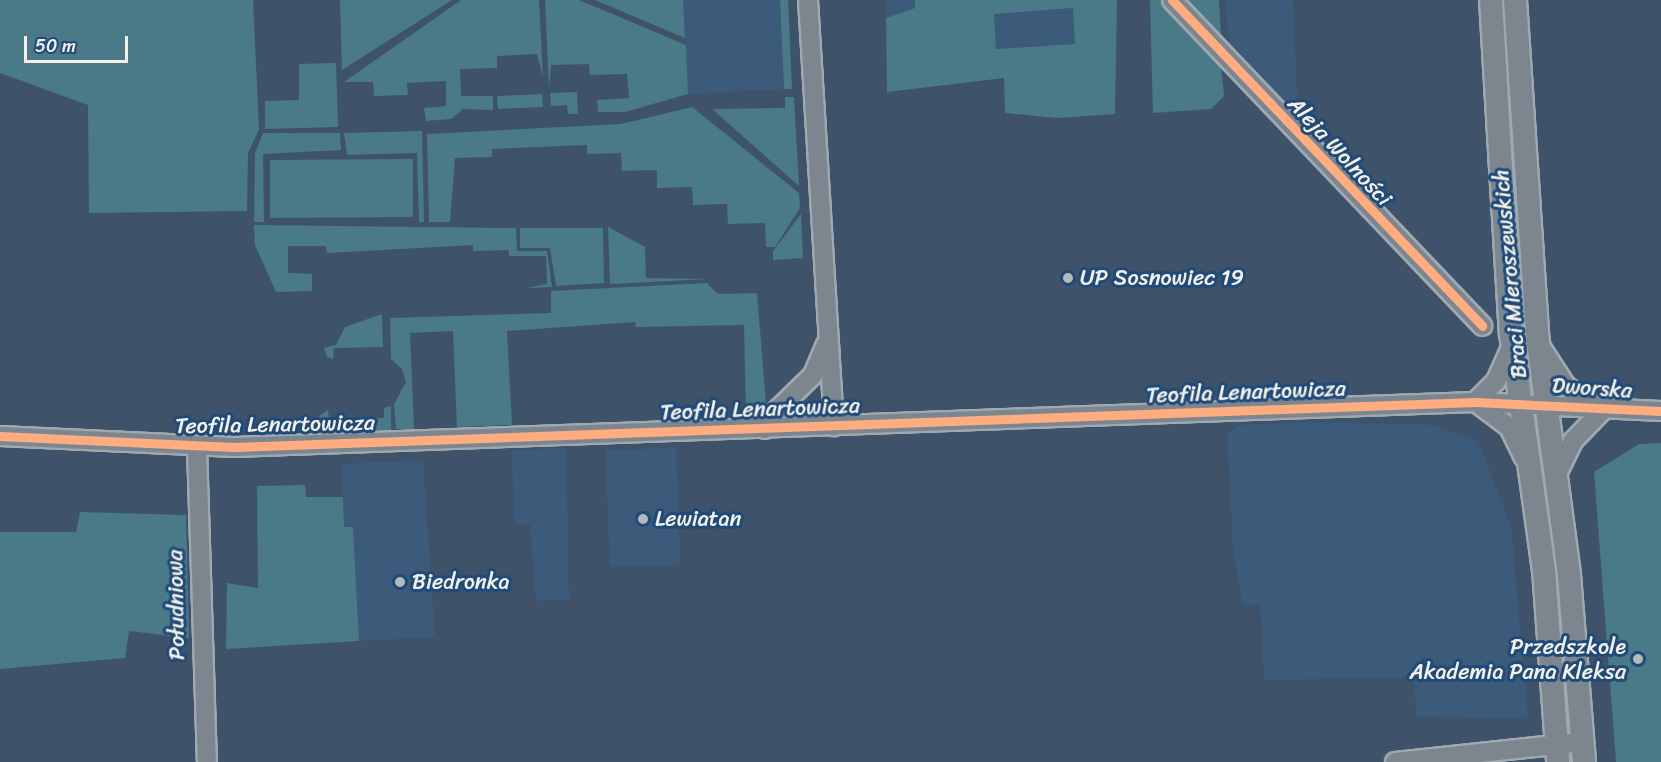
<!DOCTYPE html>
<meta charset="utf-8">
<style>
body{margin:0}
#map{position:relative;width:1661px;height:762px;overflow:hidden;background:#3e5369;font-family:Sriracha,sans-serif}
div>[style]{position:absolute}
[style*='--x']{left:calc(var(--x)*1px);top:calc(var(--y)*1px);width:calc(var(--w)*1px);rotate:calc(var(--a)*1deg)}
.built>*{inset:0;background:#3c5a79}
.green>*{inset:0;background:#4a7987}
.roads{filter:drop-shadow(2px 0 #a0a9b1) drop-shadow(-2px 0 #a0a9b1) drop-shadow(0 2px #a0a9b1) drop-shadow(0 -2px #a0a9b1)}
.minor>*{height:18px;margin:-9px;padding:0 9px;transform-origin:9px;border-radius:9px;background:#7d868e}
.major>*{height:22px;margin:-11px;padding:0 11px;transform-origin:11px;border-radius:11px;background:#7d868e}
.cycleway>*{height:9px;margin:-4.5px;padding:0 4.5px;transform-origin:4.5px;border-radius:4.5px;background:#ffac80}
.dots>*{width:16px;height:16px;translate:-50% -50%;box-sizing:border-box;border:3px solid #1f4a7a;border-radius:50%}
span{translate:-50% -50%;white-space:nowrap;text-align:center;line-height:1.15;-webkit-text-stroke:6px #1f4a7a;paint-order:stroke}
.street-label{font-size:22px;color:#f4f1e8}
.poi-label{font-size:22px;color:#f4f1e8}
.left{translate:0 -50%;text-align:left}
.right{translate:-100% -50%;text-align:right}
.scale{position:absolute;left:24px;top:36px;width:104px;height:27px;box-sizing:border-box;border:3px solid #f4f1e8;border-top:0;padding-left:8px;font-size:18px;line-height:21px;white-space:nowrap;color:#f4f1e8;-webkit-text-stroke:4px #1f4a7a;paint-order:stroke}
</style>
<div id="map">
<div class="built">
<i style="clip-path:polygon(683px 0,780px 0,784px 89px,688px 94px)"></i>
<i style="clip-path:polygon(886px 0,915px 0,916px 8px,886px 18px)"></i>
<i style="clip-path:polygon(1225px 0,1293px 0,1298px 116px,1229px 42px)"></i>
<i style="clip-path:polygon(1073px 8px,1076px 44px,996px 49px,994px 14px)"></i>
<i style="clip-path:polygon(1314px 422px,1433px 425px,1478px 441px,1511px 526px,1528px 719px,1416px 716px,1414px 677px,1264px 680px,1260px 605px,1242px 604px,1233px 547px,1227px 433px,1241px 425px)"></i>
<i style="clip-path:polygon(566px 448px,569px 600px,536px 601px,530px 524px,514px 524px,512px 450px)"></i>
<i style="clip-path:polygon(676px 448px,681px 565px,610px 567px,605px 450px)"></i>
<i style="clip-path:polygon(423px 460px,435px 637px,359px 641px,353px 528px,344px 528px,341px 464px)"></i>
</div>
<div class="green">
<i style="clip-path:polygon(0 0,253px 0,259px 129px,248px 153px,247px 211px,89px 213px,88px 105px,0 73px)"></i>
<i style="clip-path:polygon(340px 0,452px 0,342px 70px)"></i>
<i style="clip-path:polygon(461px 0,539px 0,543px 77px,537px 54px,497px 56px,497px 68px,460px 69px,461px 96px,493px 96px,493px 110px,463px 109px,451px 119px,426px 121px,424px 108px,446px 106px,446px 81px,407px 83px,408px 95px,374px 96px,373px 82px,344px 82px)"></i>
<i style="clip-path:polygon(545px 0,579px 0,686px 45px,688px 94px,625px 112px,598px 112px,597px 100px,629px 98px,627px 74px,590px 75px,589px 64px,551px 65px,549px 90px)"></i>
<i style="clip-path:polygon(595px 0,683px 0,685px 38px)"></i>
<i style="clip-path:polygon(780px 0,788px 0,792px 89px,784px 89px)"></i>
<i style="clip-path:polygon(evenodd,915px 0,1117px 0,1115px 114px,1057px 118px,1005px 113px,1004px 78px,887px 92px,886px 18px,915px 8px,915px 0,1073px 8px,1075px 44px,996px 49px,994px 14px,1073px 8px)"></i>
<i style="clip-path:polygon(1150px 0,1160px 0,1221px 65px,1224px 96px,1211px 109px,1153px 113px)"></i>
<i style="clip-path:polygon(1188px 0,1219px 0,1221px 36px)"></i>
<i style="clip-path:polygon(336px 63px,338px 127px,265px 129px,265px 101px,299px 100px,299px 64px)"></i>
<i style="clip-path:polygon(577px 92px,578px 114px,568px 114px,567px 105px,551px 106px,550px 93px)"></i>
<i style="clip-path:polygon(542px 94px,543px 107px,498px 109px,497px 96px)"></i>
<i style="clip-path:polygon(785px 97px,794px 97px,799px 186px,712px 109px,785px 108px)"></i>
<i style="clip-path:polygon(692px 107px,799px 193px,800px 208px,775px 247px,766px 247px,765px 223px,728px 224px,727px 204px,693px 205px,692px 187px,657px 188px,657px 170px,622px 171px,621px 153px,587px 154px,587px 145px,492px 149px,492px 157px,455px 158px,450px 222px,429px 222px,427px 134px,621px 124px)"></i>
<i style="clip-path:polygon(422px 131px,424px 222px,419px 222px,417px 153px,347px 155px,344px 133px)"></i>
<i style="clip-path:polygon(263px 133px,340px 133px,341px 150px,263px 154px,264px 222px,254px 222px,255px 153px)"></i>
<i style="clip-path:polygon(413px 159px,413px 217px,270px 218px,270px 160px)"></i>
<i style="clip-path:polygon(801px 214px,803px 258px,773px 260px,773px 251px)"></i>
<i style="clip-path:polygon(254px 225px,516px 228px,517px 251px,547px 251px,552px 287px,527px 288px,547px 284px,546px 256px,509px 256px,509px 250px,473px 251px,473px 245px,327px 253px,326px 246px,288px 246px,288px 273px,312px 274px,312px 291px,276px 292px,255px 245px)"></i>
<i style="clip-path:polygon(608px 227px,645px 247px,646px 278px,709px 279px,610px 284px)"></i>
<i style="clip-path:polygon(520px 228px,603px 228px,604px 283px,556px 286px,550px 248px,520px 248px)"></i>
<i style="clip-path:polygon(707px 283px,718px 294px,757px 293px,766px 404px,754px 416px,746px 417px,744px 325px,636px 327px,635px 322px,507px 331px,512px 425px,457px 427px,453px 331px,410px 333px,414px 429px,396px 429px,394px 404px,406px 382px,402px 369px,391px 359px,390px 318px,551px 313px,551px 291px)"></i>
<i style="clip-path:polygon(382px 314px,383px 347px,334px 348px,333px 359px,327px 357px,324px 348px,336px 345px,345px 327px)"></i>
<i style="clip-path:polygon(391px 406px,391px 430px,338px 431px,324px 427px,319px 416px,328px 410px,329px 419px,384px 418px,384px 408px)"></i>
<i style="clip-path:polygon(1661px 443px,1661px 762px,1616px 762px,1594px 472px,1639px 444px)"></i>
<i style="clip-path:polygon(305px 485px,306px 497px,343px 497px,344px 527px,353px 527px,359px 641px,226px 649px,227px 583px,258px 588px,257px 486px)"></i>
<i style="clip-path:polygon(80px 512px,186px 515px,189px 638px,129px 631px,125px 658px,0 669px,0 532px,76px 532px)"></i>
</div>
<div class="roads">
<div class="minor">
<i style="--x:808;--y:0;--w:427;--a:86.5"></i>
<i style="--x:1172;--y:0;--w:450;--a:46.4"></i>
<i style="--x:1542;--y:349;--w:44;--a:57"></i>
<i style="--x:1566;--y:386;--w:44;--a:34.8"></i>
<i style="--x:1475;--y:402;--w:30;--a:-45"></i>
<i style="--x:1496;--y:381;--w:39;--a:-66"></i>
<i style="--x:1477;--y:403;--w:40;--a:37"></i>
<i style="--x:1509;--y:427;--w:34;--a:64"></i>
<i style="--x:765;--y:429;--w:13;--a:-67"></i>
<i style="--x:770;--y:417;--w:60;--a:-44.3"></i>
<i style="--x:813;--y:375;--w:33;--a:-67"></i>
<i style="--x:0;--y:436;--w:234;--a:2.7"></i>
<i style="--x:234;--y:447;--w:1242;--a:-2.08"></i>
<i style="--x:1475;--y:402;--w:186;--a:2.8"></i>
<i style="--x:197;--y:447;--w:315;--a:88.2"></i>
<i style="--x:1557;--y:474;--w:37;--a:-64"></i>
<i style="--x:1573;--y:441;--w:42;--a:-46"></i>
<i style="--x:1395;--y:762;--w:189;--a:-6.1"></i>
</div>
<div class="major">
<i style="--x:1491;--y:0;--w:334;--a:86.6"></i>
<i style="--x:1511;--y:333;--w:239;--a:82.1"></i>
<i style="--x:1544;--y:570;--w:193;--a:85.8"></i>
<i style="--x:1515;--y:0;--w:343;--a:86.2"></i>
<i style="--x:1538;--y:342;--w:235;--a:82.4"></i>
<i style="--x:1569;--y:575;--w:188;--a:85.4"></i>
</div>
</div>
<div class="cycleway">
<i style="--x:1172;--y:0;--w:450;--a:46.4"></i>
<i style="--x:0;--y:436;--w:234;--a:2.7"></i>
<i style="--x:234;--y:447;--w:1242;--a:-2.08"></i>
<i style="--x:1475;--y:402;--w:186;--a:2.8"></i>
</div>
<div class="dots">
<i style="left:1068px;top:278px;background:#b4babc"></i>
<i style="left:643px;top:519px;background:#b4babc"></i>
<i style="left:400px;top:582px;background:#b4babc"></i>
<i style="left:1638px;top:659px;background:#b4babc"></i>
</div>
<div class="street-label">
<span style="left:1340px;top:151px;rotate:47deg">Aleja Wolności</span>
<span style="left:1510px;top:274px;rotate:-95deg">Braci Mieroszewskich</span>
<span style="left:1592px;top:388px;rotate:4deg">Dworska</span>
<span style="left:1246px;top:392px;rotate:-2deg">Teofila Lenartowicza</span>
<span style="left:760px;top:409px;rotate:-2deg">Teofila Lenartowicza</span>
<span style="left:275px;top:424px;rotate:-1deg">Teofila Lenartowicza</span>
<span style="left:176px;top:605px;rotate:-91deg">Południowa</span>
</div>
<div class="poi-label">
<span class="left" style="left:1080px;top:278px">UP Sosnowiec 19</span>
<span class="left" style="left:655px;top:519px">Lewiatan</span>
<span class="left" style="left:412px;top:582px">Biedronka</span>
<span class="right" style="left:1626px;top:659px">Przedszkole<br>Akademia Pana Kleksa</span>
</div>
<div class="scale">50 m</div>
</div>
